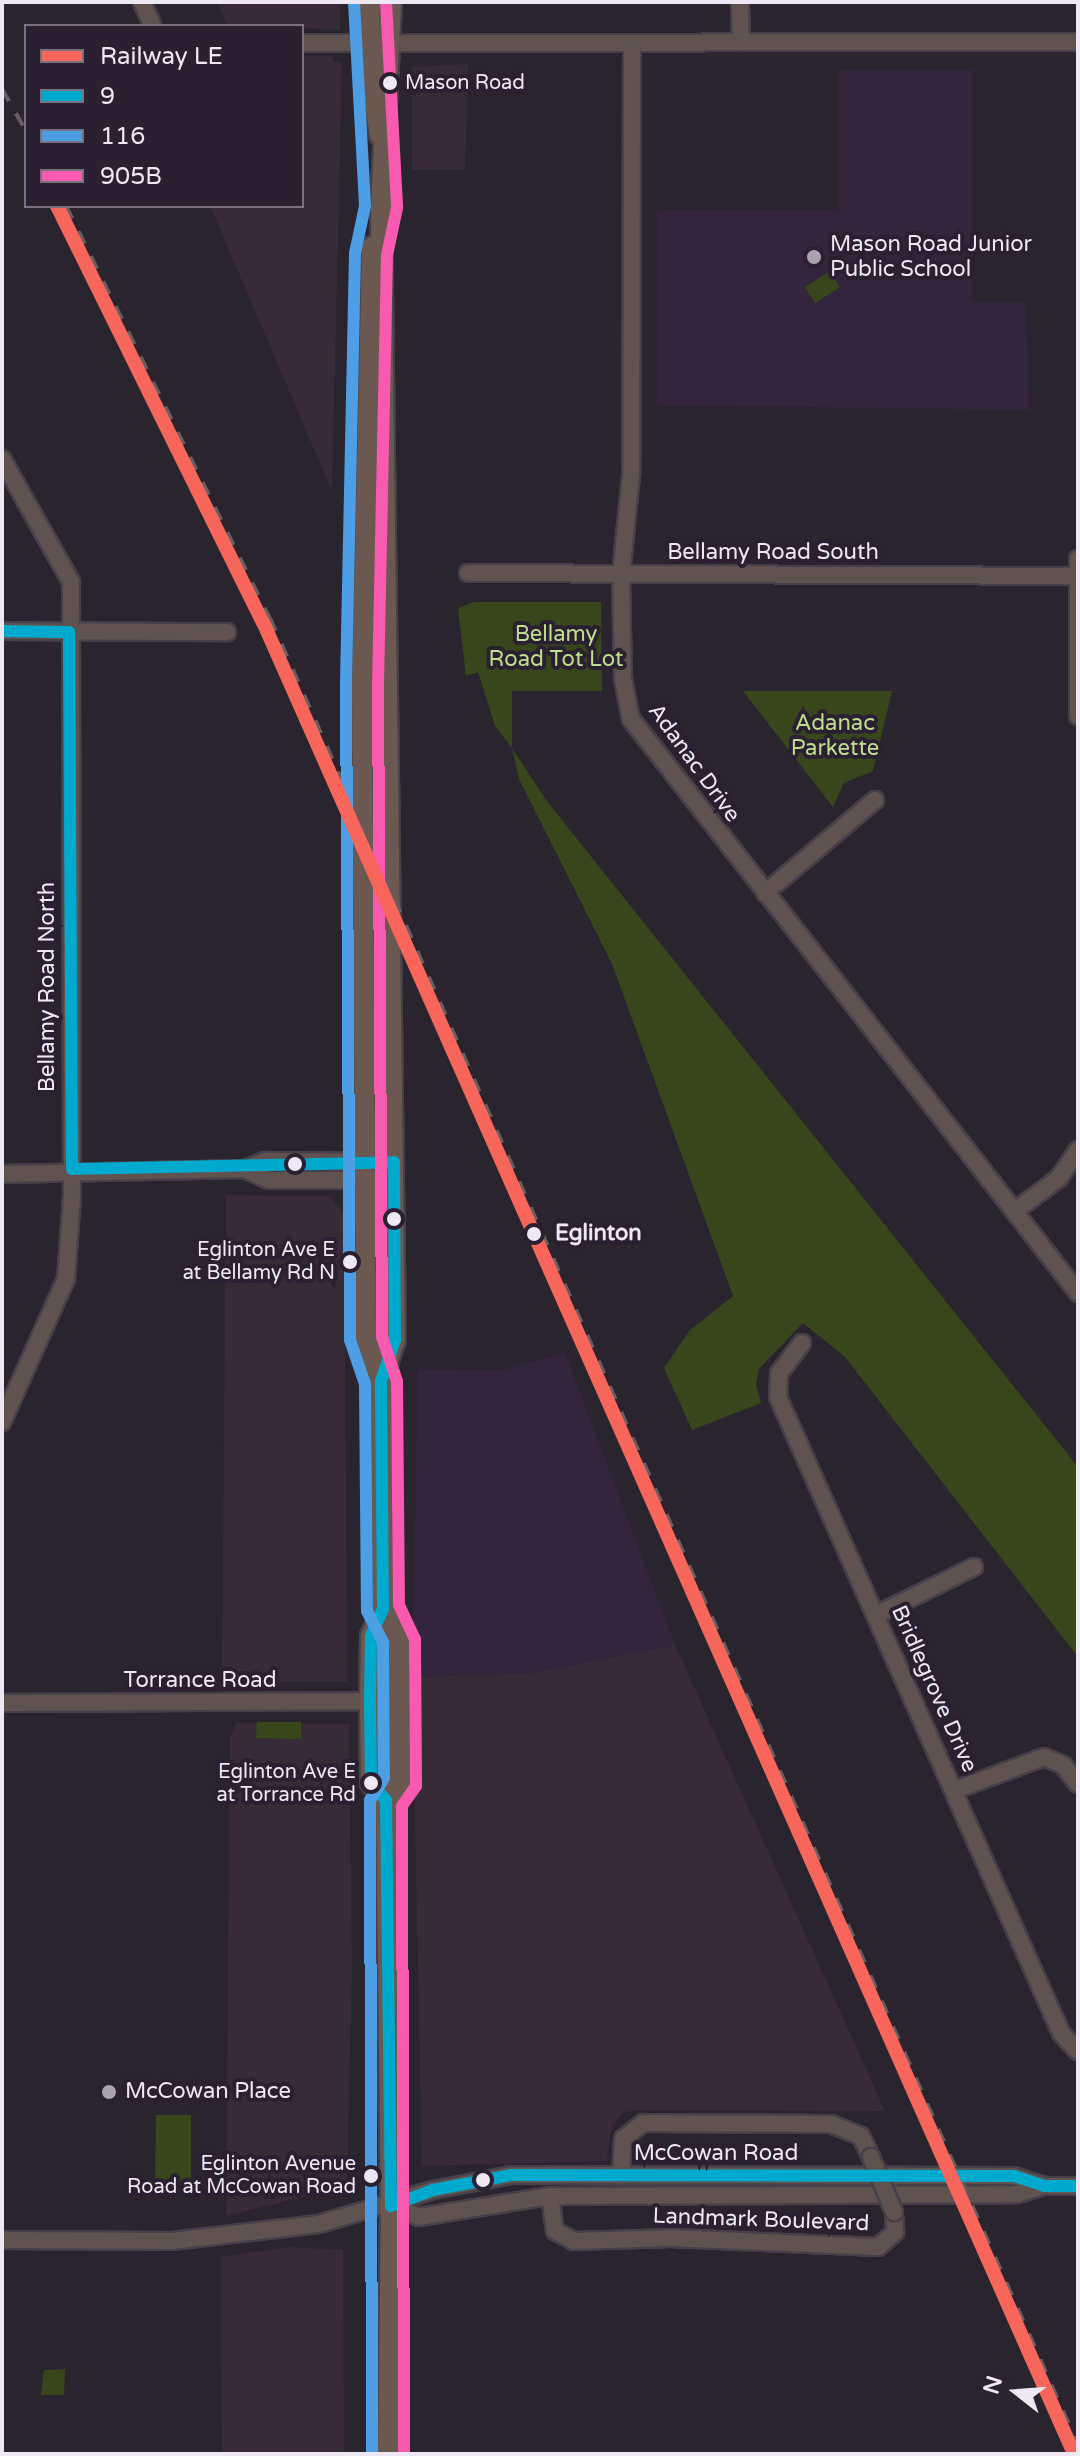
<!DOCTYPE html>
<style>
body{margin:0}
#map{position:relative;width:1080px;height:2456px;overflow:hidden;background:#2a242e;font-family:"Varela Round",sans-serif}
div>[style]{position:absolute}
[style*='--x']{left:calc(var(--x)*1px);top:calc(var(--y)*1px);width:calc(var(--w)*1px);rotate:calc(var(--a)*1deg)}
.commercial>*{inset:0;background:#372b38}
.built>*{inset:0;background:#33253c}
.green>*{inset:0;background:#37461b}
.roads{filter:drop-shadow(2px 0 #454049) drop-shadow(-2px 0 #454049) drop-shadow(0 2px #454049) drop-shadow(0 -2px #454049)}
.minor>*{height:16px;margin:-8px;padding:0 8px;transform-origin:8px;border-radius:8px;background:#60534f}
.major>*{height:20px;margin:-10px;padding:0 10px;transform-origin:10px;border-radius:10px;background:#6b5951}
.rail>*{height:4px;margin-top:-2px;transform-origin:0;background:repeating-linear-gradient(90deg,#665f61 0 14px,transparent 0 28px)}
.bridges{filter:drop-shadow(2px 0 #454049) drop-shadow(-2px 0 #454049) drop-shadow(0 2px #454049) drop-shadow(0 -2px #454049)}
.minor-bridge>*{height:16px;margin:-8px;padding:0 8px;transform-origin:8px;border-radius:8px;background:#60534f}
.bus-1>*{height:12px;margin:-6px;padding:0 6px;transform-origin:6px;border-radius:6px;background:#00a9ce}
.bus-2>*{height:12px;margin:-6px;padding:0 6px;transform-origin:6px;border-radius:6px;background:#4d9ee5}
.bus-3>*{height:12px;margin:-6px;padding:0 6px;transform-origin:6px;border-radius:6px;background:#f75aaf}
.rail-1>*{height:14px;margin:-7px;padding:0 7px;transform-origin:7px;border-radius:7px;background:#f8655b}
.dots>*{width:22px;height:22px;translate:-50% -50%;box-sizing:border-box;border:4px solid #2b2032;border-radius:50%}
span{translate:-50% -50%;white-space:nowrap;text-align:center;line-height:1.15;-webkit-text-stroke:8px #2b2032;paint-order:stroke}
.bus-label{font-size:20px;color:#eee7f4}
.left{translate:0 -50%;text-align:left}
.right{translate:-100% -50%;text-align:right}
.poi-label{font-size:22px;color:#eee7f4}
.street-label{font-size:22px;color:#eee7f4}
.park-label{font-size:22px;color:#bede8b}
.stop-label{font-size:22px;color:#eee7f4;font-weight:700}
.frame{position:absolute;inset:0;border:4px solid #eee7f4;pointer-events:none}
.legend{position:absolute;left:24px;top:24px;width:280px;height:184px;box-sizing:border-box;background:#2b2032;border:2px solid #797080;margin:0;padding:10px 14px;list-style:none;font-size:24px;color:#eee7f4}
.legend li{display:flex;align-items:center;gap:16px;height:40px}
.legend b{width:40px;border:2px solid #797080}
.north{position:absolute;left:976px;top:2352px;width:80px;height:80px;-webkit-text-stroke:6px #2b2032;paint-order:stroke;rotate:287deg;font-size:22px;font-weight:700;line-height:32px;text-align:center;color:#eee7f4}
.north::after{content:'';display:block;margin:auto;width:28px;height:36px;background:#eee7f4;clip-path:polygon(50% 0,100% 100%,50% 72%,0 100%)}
</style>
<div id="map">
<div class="commercial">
<i style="clip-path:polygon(217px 2px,340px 2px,340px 30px,227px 24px)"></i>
<i style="clip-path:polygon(302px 56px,333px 56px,333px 62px,342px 62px,332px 491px,210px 206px,302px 206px)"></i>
<i style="clip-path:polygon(468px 64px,465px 170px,412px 170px,412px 67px)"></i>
<i style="clip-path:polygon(226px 1195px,330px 1196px,344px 1214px,347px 1682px,222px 1682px)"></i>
<i style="clip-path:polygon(675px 1645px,885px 2111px,635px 2110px,622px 2113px,612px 2125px,607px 2161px,422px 2166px,412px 1677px,531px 1673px)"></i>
<i style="clip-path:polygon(236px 1723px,349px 1724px,352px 1971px,347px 2186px,226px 2216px,230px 1739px)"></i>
<i style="clip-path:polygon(289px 2247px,343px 2250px,344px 2454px,222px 2454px,221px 2257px)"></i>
</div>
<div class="built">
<i style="clip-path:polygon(839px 70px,972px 70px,972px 302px,1026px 303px,1029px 410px,657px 405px,657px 211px,839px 211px)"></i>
<i style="clip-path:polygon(565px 1353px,675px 1645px,531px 1673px,412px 1677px,418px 1369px,501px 1371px)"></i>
</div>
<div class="green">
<i style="clip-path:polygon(830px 271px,840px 287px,815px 303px,805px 287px)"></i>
<i style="clip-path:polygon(474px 602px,601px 602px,602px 691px,512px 691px,512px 748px,546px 800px,1078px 1467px,1078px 1657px,845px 1357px,803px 1323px,759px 1369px,756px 1385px,761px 1403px,692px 1430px,664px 1368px,690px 1330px,733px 1296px,612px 964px,519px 779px,512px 748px,495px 726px,478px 672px,466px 676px,458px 608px)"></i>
<i style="clip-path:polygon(743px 691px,892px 691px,873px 771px,844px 783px,833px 807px)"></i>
<i style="clip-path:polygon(257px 1722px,301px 1722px,301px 1739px,256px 1738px)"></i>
<i style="clip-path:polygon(156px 2115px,191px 2115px,191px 2186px,155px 2187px)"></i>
<i style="clip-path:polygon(65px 2369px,64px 2395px,41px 2395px,44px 2370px)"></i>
</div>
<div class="roads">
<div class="minor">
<i style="--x:142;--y:2;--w:24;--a:66"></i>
<i style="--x:740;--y:2;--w:40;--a:88.6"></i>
<i style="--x:302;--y:43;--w:776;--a:-0.07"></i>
<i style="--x:632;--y:43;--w:432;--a:90.1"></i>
<i style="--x:631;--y:475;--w:101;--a:95.7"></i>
<i style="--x:621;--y:576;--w:103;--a:88.9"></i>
<i style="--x:623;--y:679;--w:41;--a:78.7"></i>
<i style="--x:631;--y:719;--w:728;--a:52.09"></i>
<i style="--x:2;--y:459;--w:141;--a:60.7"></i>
<i style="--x:71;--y:582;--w:614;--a:89.91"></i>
<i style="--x:72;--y:1196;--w:83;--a:94.1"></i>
<i style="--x:66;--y:1279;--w:157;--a:114.1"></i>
<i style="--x:1078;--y:559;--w:157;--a:90"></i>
<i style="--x:468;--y:573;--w:610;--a:0.28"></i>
<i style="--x:2;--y:631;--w:225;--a:0.3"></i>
<i style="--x:765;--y:893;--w:144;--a:-40.2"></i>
<i style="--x:245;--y:1169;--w:26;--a:25"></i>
<i style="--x:269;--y:1180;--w:125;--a:0"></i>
<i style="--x:2;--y:1174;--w:243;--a:-1.2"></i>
<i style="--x:245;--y:1169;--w:22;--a:-22"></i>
<i style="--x:265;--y:1161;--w:129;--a:0.4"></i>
<i style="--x:1015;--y:1211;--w:55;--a:-36.9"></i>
<i style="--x:1059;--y:1178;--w:34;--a:-56"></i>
<i style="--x:802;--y:1343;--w:38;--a:127"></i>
<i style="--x:779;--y:1373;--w:24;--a:92"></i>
<i style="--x:778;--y:1397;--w:696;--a:66.01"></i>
<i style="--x:1061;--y:2033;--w:25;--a:47"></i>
<i style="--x:878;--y:1614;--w:107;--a:-26.1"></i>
<i style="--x:2;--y:1703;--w:397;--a:-0.3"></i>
<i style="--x:955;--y:1790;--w:95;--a:-20.3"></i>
<i style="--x:1044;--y:1757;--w:21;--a:23"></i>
<i style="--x:1063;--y:1765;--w:24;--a:52"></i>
<i style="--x:621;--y:2176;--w:37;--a:-87"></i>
<i style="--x:623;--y:2139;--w:26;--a:-39"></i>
<i style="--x:643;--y:2123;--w:188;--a:0.3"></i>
<i style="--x:831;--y:2124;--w:32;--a:22"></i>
<i style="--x:861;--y:2136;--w:23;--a:65"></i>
<i style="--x:550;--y:2196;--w:35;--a:82"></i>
<i style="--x:555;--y:2231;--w:21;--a:28"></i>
<i style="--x:574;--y:2241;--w:97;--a:-1.8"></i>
<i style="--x:671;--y:2238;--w:207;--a:2.5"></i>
<i style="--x:878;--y:2247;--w:23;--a:-41"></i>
<i style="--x:895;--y:2232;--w:20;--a:-93"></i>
<i style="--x:391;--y:2206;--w:30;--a:21"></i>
<i style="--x:419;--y:2217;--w:133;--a:-9.1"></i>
<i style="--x:550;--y:2196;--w:467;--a:-0.2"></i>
<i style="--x:1017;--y:2194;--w:28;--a:-17"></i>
<i style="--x:1044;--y:2186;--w:34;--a:0"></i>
<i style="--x:2;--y:2240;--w:170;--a:0.3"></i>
<i style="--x:172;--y:2241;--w:148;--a:-6.6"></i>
<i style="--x:319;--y:2224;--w:119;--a:-16.6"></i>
<i style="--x:433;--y:2190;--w:79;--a:-10.9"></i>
<i style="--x:511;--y:2175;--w:503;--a:0.11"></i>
<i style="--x:1014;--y:2176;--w:32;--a:18"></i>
</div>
<div class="major">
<i style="--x:370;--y:2;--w:65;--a:90.9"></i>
<i style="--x:369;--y:67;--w:69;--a:80.8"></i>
<i style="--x:372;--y:247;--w:435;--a:91.3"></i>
<i style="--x:362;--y:682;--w:658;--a:89.65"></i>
<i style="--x:366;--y:1340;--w:44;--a:69.9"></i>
<i style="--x:383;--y:1609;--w:34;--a:62"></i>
<i style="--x:399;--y:1639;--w:145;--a:89.6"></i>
<i style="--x:400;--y:1784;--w:21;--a:131"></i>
<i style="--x:386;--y:1800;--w:406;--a:89.3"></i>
<i style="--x:391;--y:2206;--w:248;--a:90.7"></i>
<i style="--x:386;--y:1800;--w:23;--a:-131"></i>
<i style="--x:371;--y:1783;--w:82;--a:-90.7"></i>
<i style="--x:370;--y:1701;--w:65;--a:-89.1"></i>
<i style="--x:371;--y:1636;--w:30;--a:-66"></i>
<i style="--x:383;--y:1609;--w:228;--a:-90.5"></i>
<i style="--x:381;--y:1381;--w:43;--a:-71.1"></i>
<i style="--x:395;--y:1340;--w:1132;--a:-90.71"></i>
<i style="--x:381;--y:208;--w:206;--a:-87.2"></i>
</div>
</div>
<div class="rail">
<i style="--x:2;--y:89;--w:48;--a:60.3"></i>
<i style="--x:66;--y:206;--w:460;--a:63.7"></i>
<i style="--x:270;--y:618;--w:1998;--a:66.14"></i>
</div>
<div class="bridges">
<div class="minor-bridge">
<i style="--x:871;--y:2157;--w:60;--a:67.3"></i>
</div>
</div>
<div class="bus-1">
<i style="--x:2;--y:631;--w:67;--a:0.9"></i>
<i style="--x:69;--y:632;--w:537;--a:89.68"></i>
<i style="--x:72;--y:1169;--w:322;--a:-1.2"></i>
<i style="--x:394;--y:1162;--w:178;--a:89.7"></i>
<i style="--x:395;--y:1340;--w:43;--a:108.9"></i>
<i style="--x:381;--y:1381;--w:228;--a:89.5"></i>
<i style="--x:383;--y:1609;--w:30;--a:114"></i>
<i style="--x:371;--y:1636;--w:65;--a:90.9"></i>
<i style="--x:370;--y:1701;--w:82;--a:89.3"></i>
<i style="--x:371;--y:1783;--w:23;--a:49"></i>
<i style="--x:386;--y:1800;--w:406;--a:89.3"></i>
<i style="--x:391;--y:2206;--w:45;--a:-20.9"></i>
<i style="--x:433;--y:2190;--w:79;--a:-10.9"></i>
<i style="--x:511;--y:2175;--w:503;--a:0.11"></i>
<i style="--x:1014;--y:2176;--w:32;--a:18"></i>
<i style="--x:1044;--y:2186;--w:34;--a:0"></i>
</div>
<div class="bus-2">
<i style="--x:354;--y:2;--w:204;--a:86.9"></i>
<i style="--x:365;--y:206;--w:48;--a:102"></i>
<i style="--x:355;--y:253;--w:429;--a:91.2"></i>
<i style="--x:346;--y:682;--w:658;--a:89.65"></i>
<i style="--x:350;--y:1340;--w:46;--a:71.2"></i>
<i style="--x:365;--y:1384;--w:227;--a:89.5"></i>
<i style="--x:367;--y:1611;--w:36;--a:63"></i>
<i style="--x:383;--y:1643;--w:135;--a:89.6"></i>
<i style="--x:384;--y:1778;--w:26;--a:122"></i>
<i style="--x:370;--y:1800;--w:654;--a:89.82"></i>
</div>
<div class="bus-3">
<i style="--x:386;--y:2;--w:206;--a:86.9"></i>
<i style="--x:397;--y:208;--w:48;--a:102"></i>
<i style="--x:387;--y:255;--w:427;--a:91.2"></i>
<i style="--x:378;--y:682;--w:655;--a:89.65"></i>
<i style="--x:382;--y:1337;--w:46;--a:71.2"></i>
<i style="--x:397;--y:1381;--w:224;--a:89.5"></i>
<i style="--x:399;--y:1605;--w:38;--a:65"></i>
<i style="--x:415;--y:1639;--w:147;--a:89.6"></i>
<i style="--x:416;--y:1786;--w:24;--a:125"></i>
<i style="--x:402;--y:1806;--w:648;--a:89.82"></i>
</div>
<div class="rail-1">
<i style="--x:57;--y:206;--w:464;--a:63.7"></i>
<i style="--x:263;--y:622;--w:2003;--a:66.12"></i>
</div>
<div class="dots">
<i style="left:390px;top:83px;background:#eee7f4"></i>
<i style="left:814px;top:257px;background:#a9a3af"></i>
<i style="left:295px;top:1164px;background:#eee7f4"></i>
<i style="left:394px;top:1219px;background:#eee7f4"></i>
<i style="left:534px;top:1234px;background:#eee7f4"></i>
<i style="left:350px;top:1262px;background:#eee7f4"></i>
<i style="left:371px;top:1783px;background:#eee7f4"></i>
<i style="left:109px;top:2092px;background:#a9a3af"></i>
<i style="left:371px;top:2176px;background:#eee7f4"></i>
<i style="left:483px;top:2180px;background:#eee7f4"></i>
</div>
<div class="bus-label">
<span class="left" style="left:405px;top:83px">Mason Road</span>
<span class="right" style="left:335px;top:1262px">Eglinton Ave E<br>at Bellamy Rd N</span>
<span class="right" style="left:356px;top:1784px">Eglinton Ave E<br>at Torrance Rd</span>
<span class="right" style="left:356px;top:2176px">Eglinton Avenue<br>Road at McCowan Road</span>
</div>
<div class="poi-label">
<span class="left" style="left:830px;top:257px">Mason Road Junior<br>Public School</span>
<span class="left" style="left:125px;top:2092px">McCowan Place</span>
</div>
<div class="street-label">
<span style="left:773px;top:553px">Bellamy Road South</span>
<span style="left:694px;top:763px;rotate:54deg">Adanac Drive</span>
<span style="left:48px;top:987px;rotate:-90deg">Bellamy Road North</span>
<span style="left:200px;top:1681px">Torrance Road</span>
<span style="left:934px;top:1689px;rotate:66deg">Bridlegrove Drive</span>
<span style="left:716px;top:2154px">McCowan Road</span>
<span style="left:761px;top:2220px;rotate:2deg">Landmark Boulevard</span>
</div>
<div class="park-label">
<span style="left:556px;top:647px">Bellamy<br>Road Tot Lot</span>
<span style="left:835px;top:736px">Adanac<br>Parkette</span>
</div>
<div class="stop-label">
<span class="left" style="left:555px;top:1234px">Eglinton</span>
</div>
<div class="frame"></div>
<ul class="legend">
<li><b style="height:10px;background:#f8655b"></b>Railway LE</li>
<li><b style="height:10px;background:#00a9ce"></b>9</li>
<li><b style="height:10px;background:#4d9ee5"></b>116</li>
<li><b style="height:10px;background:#f75aaf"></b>905B</li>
</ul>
<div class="north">N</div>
</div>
